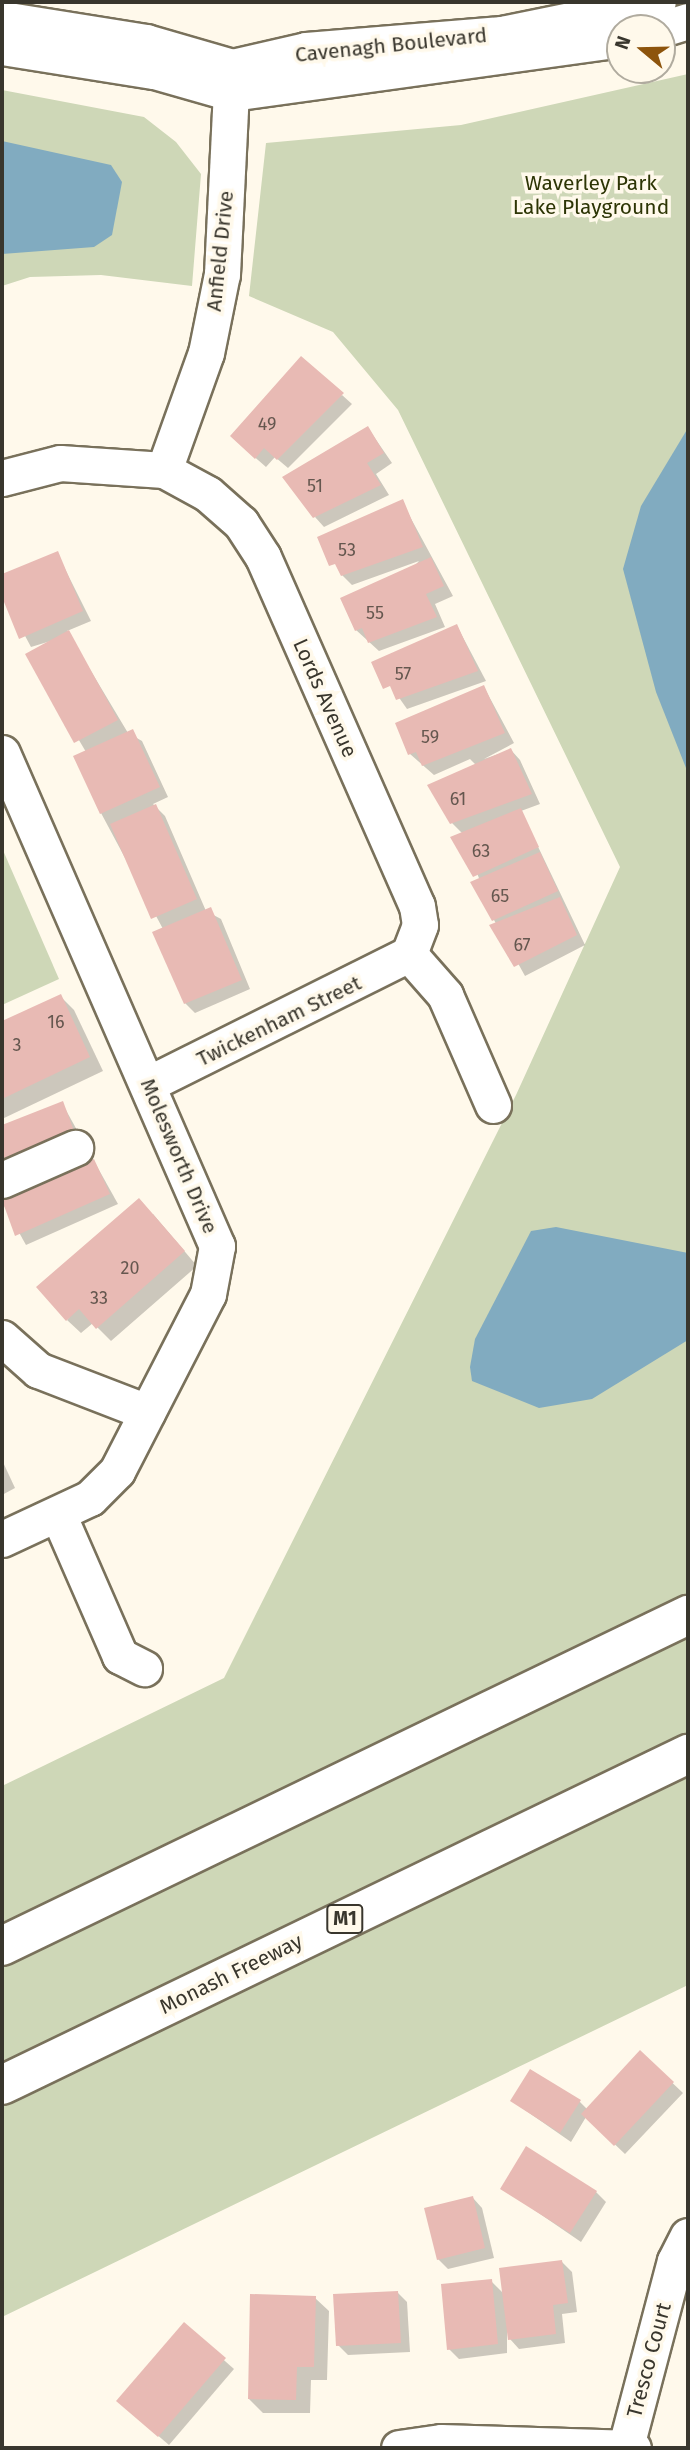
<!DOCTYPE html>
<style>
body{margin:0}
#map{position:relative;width:690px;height:2450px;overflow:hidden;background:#fff9eb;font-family:"Fira Sans",sans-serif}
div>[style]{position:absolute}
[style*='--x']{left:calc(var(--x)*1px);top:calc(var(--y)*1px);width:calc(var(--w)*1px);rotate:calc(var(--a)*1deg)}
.green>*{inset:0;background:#ced7b7}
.water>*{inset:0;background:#81abc0}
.shadow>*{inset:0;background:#0003}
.building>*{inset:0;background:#e8bab4}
.roads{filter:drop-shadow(2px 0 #79715b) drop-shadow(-2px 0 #79715b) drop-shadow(0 2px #79715b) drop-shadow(0 -2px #79715b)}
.minor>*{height:35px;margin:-17.5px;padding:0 17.5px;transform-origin:17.5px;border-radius:17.5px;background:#fff}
.highway>*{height:38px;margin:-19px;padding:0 19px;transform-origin:19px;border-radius:19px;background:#fff}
span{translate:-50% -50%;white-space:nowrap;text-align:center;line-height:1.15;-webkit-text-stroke:7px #fff9eb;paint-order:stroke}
.number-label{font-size:18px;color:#65574f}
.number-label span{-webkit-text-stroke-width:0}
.shield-label span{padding:2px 5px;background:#fff9eb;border:2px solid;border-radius:5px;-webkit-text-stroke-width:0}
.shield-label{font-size:19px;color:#39362d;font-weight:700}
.street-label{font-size:21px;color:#39362d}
.park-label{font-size:21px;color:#2d3505}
.frame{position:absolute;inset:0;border:4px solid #39362d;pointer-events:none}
.north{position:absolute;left:606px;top:14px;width:70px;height:70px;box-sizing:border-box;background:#fff9eb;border:2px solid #b0ab9f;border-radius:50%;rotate:289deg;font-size:19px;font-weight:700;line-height:28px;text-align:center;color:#39362d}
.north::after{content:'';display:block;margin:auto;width:24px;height:32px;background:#8d540c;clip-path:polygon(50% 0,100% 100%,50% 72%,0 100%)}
</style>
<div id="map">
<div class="green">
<i style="clip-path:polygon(688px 74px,688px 1985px,2px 2317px,2px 1786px,224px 1678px,516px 1095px,620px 867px,398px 410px,333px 332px,249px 296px,266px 143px,461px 125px)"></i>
<i style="clip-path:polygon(2px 90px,144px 117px,176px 142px,201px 174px,192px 286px,101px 275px,30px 277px,2px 286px)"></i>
<i style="clip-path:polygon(2px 848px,59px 979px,2px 1005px)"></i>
</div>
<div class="water">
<i style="clip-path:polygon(2px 141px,111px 165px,122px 182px,112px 235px,94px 247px,2px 254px)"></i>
<i style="clip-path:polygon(688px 428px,688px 773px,656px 692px,623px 569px,641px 506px)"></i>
<i style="clip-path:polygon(556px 1227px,688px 1253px,688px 1340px,592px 1399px,539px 1408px,472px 1381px,470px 1367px,475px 1339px,531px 1231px)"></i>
</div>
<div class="shadow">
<i style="clip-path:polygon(342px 395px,352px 404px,288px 468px,275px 457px,266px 467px,242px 446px)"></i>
<i style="clip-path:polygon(368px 428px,392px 463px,376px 474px,389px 495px,324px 527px,315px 517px)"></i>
<i style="clip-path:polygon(402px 502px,453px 596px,435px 604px,445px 627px,379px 651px,356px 630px,419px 561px,352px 585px,342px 575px)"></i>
<i style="clip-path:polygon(57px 553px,91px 621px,67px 631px,128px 733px,142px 741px,168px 797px,153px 804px,165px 816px,206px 911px,221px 919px,250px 989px,195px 1013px,185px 1003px,163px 929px,101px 813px,86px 752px,28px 654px,54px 640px,31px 647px,2px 593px,2px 576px)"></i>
<i style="clip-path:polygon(457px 626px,486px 681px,407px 709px,374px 662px)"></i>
<i style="clip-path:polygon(484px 687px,514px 743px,484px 759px,511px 750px,520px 760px,540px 804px,521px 811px,585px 945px,525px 976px,494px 920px,463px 834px,452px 823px,476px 765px,470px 759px,434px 775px,410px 754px)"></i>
<i style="clip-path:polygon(60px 996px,74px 1010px,103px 1071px,2px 1119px,2px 1023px)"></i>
<i style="clip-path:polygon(62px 1103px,83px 1141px,2px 1172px,2px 1127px)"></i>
<i style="clip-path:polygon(94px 1161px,118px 1204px,26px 1245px,2px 1202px)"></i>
<i style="clip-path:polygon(153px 1214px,197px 1266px,111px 1341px,93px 1323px,81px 1333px,67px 1320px)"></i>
<i style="clip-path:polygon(2px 1460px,15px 1488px,2px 1495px)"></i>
<i style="clip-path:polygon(641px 2053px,683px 2093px,625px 2154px,586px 2117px,571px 2142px,512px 2101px,580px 2102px,587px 2109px)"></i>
<i style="clip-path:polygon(502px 2188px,596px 2192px,606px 2202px,581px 2242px)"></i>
<i style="clip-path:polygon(473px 2198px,482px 2208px,494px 2258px,448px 2269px,438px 2259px)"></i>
<i style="clip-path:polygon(562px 2262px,572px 2272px,577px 2312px,562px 2314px,565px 2343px,519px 2349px,510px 2339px,507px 2320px,507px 2353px,459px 2359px,449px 2349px,491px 2281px,504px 2294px)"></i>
<i style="clip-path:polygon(398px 2293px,407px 2302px,410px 2352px,348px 2355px,338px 2345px)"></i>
<i style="clip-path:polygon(315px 2298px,329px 2311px,327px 2380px,311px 2380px,310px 2413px,263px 2413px,249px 2399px)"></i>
<i style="clip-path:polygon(184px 2325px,234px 2369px,169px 2445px,128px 2410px)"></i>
</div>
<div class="building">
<i style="clip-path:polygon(301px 356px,344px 393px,277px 460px,264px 448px,255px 459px,230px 436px)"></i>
<i style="clip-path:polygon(368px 426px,384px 453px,367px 463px,381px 485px,313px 518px,282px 477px)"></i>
<i style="clip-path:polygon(403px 499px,423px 547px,341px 576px,335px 564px,329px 566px,317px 537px)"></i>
<i style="clip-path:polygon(58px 551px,83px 611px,19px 639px,2px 597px,2px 574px)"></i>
<i style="clip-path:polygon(431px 557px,444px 586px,426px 594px,437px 617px,368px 643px,362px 628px,355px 631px,340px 598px)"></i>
<i style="clip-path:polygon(457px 624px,478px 671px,396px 700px,390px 686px,383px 689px,371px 662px)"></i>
<i style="clip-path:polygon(69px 630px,118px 720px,74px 743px,25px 654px)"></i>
<i style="clip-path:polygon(484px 685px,505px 733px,422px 766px,416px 752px,408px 755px,395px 723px)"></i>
<i style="clip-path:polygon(133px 729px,160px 787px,100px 814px,73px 756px)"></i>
<i style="clip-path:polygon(511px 748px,532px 794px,450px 824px,427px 785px)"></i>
<i style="clip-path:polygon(156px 804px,197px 899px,151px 919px,110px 824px)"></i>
<i style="clip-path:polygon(521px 808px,539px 847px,473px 877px,450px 837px)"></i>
<i style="clip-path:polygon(540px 852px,558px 891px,492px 921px,470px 882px)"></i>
<i style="clip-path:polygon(560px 897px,577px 935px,514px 967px,489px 925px)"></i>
<i style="clip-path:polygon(211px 907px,242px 980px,184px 1004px,152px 932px)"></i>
<i style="clip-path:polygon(61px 994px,90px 1057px,2px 1099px,2px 1021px)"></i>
<i style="clip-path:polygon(63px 1101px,74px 1131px,2px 1159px,2px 1125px)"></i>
<i style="clip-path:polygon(94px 1159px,110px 1194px,15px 1236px,2px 1200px)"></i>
<i style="clip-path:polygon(139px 1198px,185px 1251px,96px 1329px,79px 1309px,66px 1321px,36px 1287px)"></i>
<i style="clip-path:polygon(640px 2050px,674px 2082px,614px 2146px,581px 2114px)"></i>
<i style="clip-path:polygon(530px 2069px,581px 2100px,560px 2133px,510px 2101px)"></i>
<i style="clip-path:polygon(526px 2146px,597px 2191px,570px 2233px,500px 2189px)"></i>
<i style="clip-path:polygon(473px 2196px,485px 2248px,437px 2260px,424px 2208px)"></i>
<i style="clip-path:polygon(562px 2260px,568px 2303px,553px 2305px,556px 2334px,508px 2340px,499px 2268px)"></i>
<i style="clip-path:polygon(492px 2279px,498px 2344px,447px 2350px,441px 2284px)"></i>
<i style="clip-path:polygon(398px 2291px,401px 2343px,336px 2346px,333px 2294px)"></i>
<i style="clip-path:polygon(250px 2294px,316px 2296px,314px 2367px,297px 2367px,296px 2400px,248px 2399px)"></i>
<i style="clip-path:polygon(184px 2322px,226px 2358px,158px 2437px,116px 2401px)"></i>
</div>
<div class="roads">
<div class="minor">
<i style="--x:2;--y:19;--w:146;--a:9.1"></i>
<i style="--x:146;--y:42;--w:90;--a:16.2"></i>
<i style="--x:232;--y:67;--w:76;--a:-12.9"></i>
<i style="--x:306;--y:50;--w:197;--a:-4.7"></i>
<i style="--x:502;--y:34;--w:159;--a:-11.6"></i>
<i style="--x:662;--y:29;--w:27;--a:-17"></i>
<i style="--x:2;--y:47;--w:154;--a:9"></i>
<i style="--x:154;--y:71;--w:81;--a:15.8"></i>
<i style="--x:232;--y:93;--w:392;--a:-7.9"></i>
<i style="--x:164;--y:470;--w:124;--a:-70.3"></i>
<i style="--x:206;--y:353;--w:81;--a:-78.6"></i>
<i style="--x:222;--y:274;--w:205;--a:-87.2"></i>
<i style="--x:2;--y:478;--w:60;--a:-14.5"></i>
<i style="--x:60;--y:463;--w:104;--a:3.9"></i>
<i style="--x:164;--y:470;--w:50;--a:28.6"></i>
<i style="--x:208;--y:494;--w:44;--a:41.3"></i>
<i style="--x:241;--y:523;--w:40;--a:57.1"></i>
<i style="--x:263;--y:557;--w:381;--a:66.2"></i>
<i style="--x:417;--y:906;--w:19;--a:81"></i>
<i style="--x:420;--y:925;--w:31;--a:111"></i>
<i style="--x:409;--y:954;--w:55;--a:48.7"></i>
<i style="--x:445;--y:995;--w:120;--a:66.4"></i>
<i style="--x:2;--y:753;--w:538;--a:66.44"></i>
<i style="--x:217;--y:1246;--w:49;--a:100.6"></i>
<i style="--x:208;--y:1294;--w:199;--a:117.2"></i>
<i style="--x:117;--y:1471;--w:38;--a:135"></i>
<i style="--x:90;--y:1498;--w:97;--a:155"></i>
<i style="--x:148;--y:1084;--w:292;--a:-26.5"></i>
<i style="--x:2;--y:1180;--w:80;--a:-23.7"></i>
<i style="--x:2;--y:1338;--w:48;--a:41.6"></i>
<i style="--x:38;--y:1370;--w:117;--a:21.1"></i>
<i style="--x:58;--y:1514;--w:155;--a:66.4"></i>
<i style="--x:120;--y:1656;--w:27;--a:27"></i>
<i style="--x:626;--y:2446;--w:191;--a:-75.2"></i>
<i style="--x:675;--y:2261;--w:28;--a:-63"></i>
<i style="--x:399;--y:2448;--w:42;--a:-8.1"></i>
<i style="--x:441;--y:2442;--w:192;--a:1.8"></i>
</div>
<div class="highway">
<i style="--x:2;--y:1946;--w:762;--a:-25.76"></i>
<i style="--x:2;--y:2085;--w:762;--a:-25.76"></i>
</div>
</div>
<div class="number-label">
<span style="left:267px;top:424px">49</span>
<span style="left:315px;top:486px">51</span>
<span style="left:347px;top:550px">53</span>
<span style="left:375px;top:613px">55</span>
<span style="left:403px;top:674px">57</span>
<span style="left:430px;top:737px">59</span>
<span style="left:458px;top:799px">61</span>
<span style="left:481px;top:851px">63</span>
<span style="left:500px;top:896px">65</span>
<span style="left:522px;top:945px">67</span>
<span style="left:56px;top:1022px">16</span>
<span style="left:17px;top:1045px">3</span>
<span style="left:130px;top:1268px">20</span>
<span style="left:99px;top:1298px">33</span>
</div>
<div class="shield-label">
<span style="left:345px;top:1919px">M1</span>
</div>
<div class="street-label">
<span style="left:391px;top:45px;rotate:-6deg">Cavenagh Boulevard</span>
<span style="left:220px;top:251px;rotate:-84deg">Anfield Drive</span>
<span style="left:325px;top:698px;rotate:66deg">Lords Avenue</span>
<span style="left:279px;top:1021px;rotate:-26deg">Twickenham Street</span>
<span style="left:179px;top:1156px;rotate:67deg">Molesworth Drive</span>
<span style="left:231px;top:1974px;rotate:-26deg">Monash Freeway</span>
<span style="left:649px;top:2360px;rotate:-75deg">Tresco Court</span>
</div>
<div class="park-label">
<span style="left:591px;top:195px">Waverley Park<br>Lake Playground</span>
</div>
<div class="frame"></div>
<div class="north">N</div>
</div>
